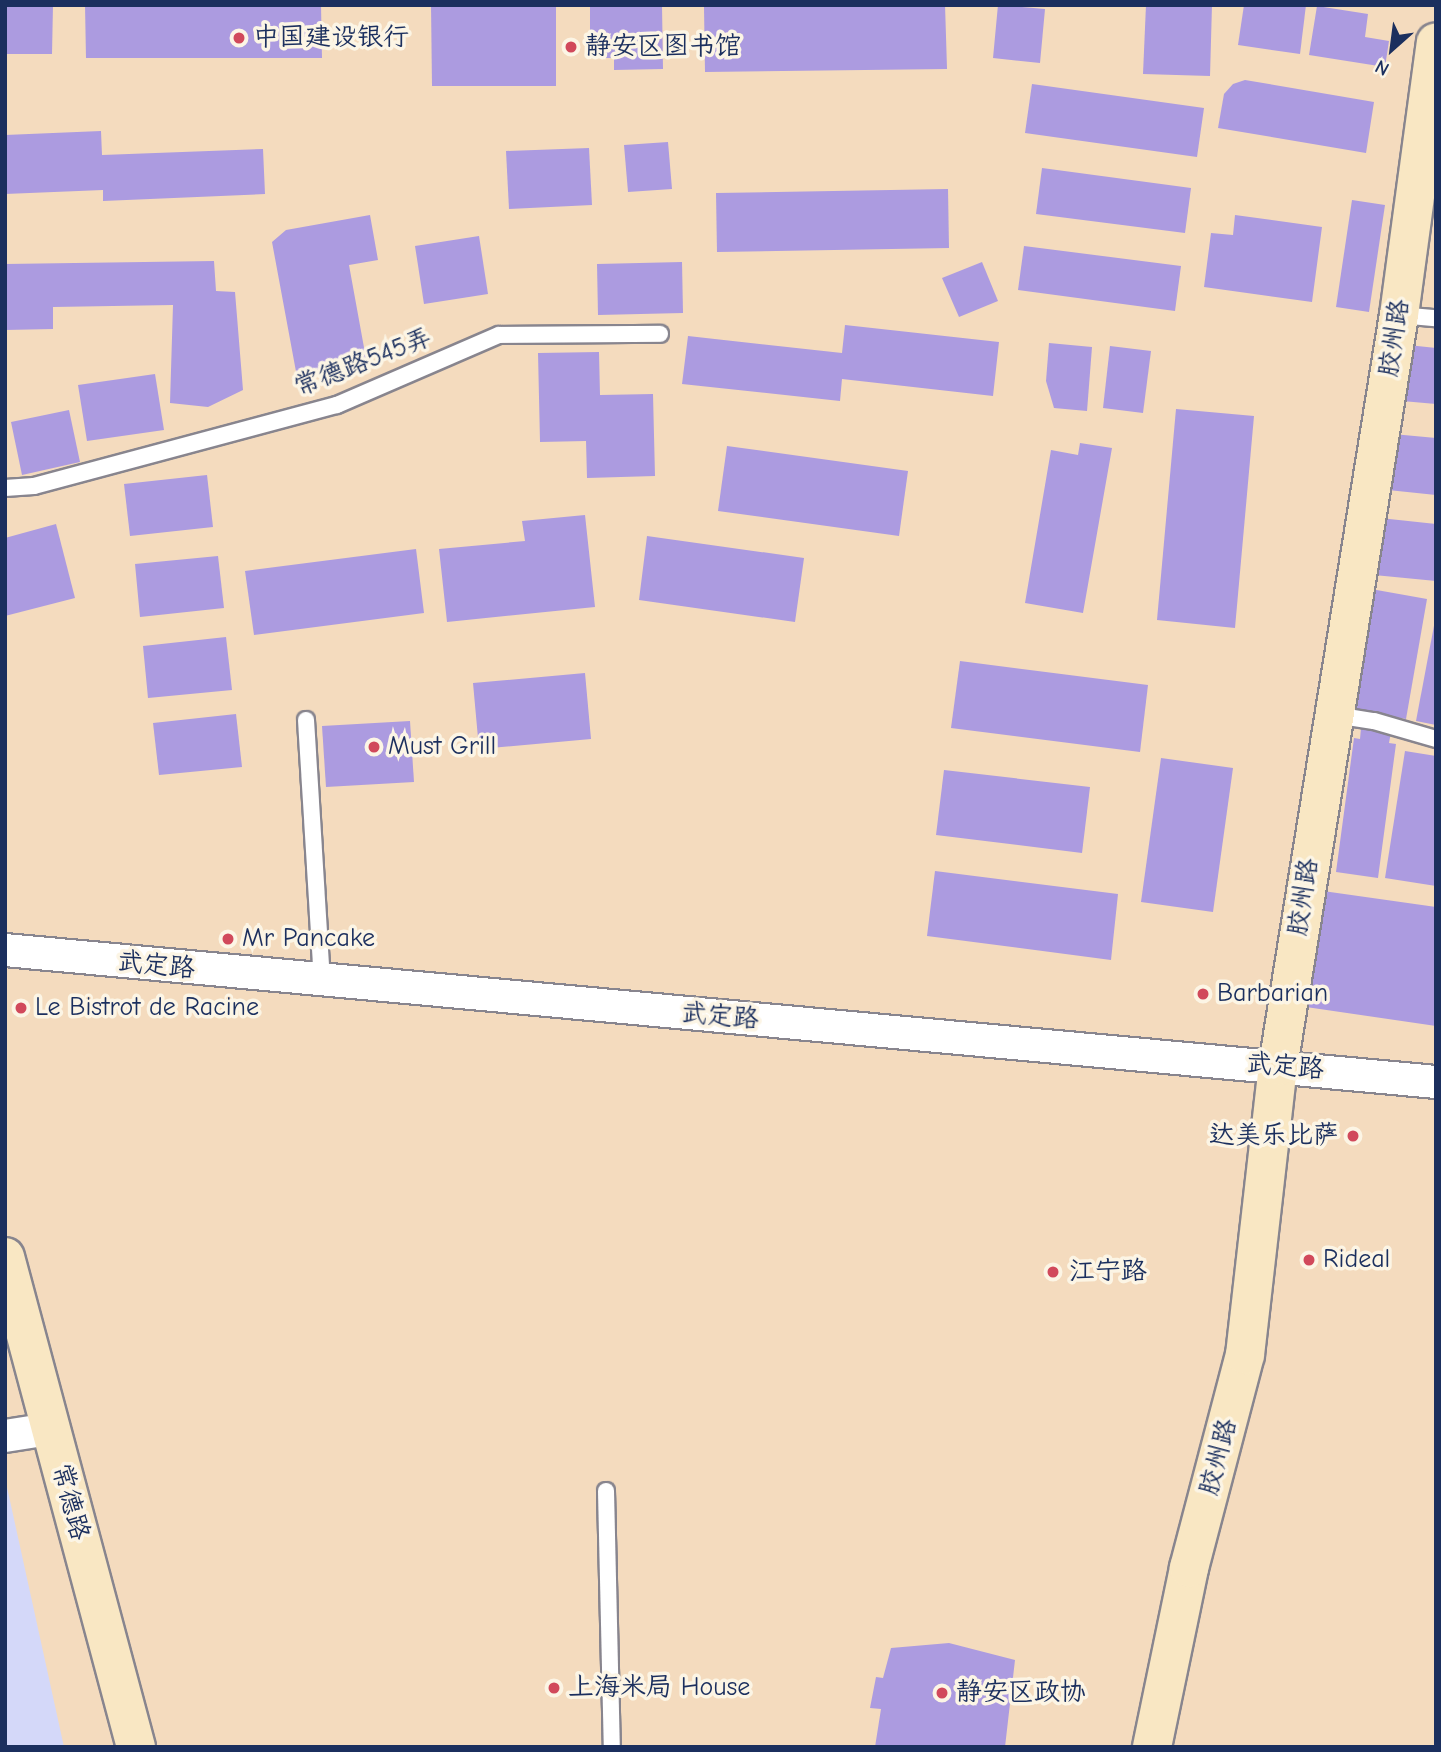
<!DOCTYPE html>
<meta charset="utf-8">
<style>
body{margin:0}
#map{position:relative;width:1441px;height:1752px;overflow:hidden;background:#f4dbbe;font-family:"Comic Neue","LXGW WenKai TC",sans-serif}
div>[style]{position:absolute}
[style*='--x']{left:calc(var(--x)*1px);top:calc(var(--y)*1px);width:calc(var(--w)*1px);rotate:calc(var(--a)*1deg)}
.built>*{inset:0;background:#d4d8f9}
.building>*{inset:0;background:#ac9be0}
.roads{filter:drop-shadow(2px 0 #88858e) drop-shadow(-2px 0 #88858e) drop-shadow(0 2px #88858e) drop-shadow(0 -2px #88858e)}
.lane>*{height:16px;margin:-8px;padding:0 8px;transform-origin:8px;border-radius:8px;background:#fff}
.street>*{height:32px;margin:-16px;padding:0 16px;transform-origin:16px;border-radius:16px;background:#fff}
.secondary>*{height:38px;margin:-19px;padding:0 19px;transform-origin:19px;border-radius:19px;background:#f9e7c3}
.dots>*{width:19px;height:19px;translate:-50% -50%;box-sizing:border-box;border:4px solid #fcf5e5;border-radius:50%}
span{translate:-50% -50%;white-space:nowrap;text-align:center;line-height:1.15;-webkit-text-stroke:7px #fcf5e5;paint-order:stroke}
.poi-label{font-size:26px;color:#1b2f5e}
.left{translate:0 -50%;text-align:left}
.right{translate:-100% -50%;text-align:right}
.street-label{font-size:26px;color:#1b2f5e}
.frame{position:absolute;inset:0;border:7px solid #1b2f5e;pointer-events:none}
.north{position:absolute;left:1357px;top:14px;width:70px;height:70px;-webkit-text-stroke:5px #fcf5e5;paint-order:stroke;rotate:208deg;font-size:19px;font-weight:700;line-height:28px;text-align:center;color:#1b2f5e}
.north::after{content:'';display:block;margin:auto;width:24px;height:32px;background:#1b2f5e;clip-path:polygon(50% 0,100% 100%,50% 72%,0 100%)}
</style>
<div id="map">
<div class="built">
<i style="clip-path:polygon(5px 1478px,64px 1747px,5px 1747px)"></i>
</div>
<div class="building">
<i style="clip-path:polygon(5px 5px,53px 5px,52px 54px,5px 54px)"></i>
<i style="clip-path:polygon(85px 5px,321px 5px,322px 58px,86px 58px)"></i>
<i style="clip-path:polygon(431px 5px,556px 5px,556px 86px,432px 86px)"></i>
<i style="clip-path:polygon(590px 5px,662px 5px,663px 69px,614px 70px,614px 58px,590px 58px)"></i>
<i style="clip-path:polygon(945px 5px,947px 69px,705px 72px,704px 7px)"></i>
<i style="clip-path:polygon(998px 5px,1045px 9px,1040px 63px,993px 58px)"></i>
<i style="clip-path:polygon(1146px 5px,1212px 5px,1210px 76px,1143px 74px)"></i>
<i style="clip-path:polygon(1244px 5px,1306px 5px,1300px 54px,1238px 45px)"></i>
<i style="clip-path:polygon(1317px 6px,1368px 14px,1365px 37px,1389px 41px,1385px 67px,1309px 55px)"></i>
<i style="clip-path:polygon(1245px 80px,1374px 102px,1366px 153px,1218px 128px,1224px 94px,1233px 84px)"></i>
<i style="clip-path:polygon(1032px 84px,1204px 108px,1197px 157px,1025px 133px)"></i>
<i style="clip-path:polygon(101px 131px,102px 155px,263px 149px,265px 194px,103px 201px,103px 190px,5px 194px,5px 135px)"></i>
<i style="clip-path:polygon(668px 142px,672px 189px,628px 192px,624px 145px)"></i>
<i style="clip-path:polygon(589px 148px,592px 205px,509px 209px,506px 151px)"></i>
<i style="clip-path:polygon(1042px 168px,1191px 188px,1185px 233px,1036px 214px)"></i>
<i style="clip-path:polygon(948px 189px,949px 248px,717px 252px,716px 193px)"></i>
<i style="clip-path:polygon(1352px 200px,1385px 205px,1369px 312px,1336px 307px)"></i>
<i style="clip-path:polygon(370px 215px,378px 260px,349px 265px,367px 364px,297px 377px,272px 242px,286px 230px)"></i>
<i style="clip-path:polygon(1235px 215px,1322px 227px,1312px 302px,1204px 287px,1211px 233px,1233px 235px)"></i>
<i style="clip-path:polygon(479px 236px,488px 294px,424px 304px,415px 246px)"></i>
<i style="clip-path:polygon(1024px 246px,1181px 266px,1175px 311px,1018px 290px)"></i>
<i style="clip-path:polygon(214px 261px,216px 291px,235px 292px,243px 390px,208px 407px,170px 403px,173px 305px,53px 307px,53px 329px,5px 330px,5px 264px)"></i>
<i style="clip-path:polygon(682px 262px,683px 313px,598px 315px,597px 264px)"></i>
<i style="clip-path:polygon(982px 262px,998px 301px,959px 317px,942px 278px)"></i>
<i style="clip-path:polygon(845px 325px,999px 342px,993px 396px,842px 379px,840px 401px,682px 384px,688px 336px,842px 353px)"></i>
<i style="clip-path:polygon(1049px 343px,1092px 347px,1087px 411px,1054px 408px,1046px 381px)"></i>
<i style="clip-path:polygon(1408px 345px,1436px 348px,1436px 404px,1402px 401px)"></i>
<i style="clip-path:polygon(1110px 346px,1151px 351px,1143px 413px,1103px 408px)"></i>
<i style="clip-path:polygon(599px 352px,600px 395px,653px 394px,655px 476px,587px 478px,586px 441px,540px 442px,538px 353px)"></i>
<i style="clip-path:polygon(155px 374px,164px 430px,87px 441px,78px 385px)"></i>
<i style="clip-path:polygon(1176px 409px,1254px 416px,1235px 628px,1157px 620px)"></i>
<i style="clip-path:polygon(69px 410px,80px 462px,22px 475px,11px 422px)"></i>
<i style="clip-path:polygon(1393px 434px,1436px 438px,1436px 495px,1388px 490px)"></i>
<i style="clip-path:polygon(1080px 443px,1112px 448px,1083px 613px,1025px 603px,1051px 450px,1078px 455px)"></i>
<i style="clip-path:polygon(727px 446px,908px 471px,899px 536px,718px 511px)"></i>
<i style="clip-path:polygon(207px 475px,213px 527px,130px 536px,124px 484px)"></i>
<i style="clip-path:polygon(585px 515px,595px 607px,447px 622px,439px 549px,525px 541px,522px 521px)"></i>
<i style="clip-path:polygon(1380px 518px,1436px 524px,1436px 581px,1374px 575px)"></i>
<i style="clip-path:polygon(56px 524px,75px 598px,5px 616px,5px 538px)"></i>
<i style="clip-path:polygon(647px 536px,804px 558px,795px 622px,639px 600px)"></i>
<i style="clip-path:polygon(416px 549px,424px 613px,254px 635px,245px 571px)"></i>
<i style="clip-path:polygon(218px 556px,224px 608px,140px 617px,135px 564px)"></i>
<i style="clip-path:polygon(1371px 589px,1427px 599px,1406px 719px,1350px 709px)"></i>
<i style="clip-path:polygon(1436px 615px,1436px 725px,1416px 721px)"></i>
<i style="clip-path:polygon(226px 637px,232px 690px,148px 698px,143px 646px)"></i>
<i style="clip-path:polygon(960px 661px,1148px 685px,1140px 752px,951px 728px)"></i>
<i style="clip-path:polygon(585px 673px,591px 739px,479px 749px,473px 683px)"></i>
<i style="clip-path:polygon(236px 714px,242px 767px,159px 775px,153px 723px)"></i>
<i style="clip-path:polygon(410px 721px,414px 782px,326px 787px,322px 726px)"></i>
<i style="clip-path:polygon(1361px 728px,1391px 732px,1389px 743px,1396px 744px,1378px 878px,1336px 872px,1354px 738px,1360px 739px)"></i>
<i style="clip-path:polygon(1405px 751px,1436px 756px,1436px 886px,1385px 878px)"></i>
<i style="clip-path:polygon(1161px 758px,1233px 768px,1213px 912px,1141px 902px)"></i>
<i style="clip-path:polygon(944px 770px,1090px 787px,1082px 853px,936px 835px)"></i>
<i style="clip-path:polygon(935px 871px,1118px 894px,1111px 960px,927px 936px)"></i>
<i style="clip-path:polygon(1323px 891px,1436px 907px,1436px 1026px,1306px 1007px)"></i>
<i style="clip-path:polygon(949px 1643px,1015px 1660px,1005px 1747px,875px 1747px,881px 1709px,870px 1708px,876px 1677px,883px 1678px,891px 1648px)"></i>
</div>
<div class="roads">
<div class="lane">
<i style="--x:1399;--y:315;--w:37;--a:5"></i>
<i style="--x:5;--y:488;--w:29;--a:-4"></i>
<i style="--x:34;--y:486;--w:314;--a:-15"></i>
<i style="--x:337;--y:405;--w:176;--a:-23.4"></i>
<i style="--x:499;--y:335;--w:161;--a:-0.4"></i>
<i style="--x:1335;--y:715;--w:39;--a:9"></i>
<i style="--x:1374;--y:721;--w:65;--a:16.2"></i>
<i style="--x:306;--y:720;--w:262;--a:86.5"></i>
<i style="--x:606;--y:1491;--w:256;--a:88.7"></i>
</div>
<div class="street">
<i style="--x:5;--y:950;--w:1437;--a:5.27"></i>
<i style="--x:5;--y:1436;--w:45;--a:-9"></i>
</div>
<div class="secondary">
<i style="--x:5;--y:1257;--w:507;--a:75.03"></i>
<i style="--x:1152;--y:1747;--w:183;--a:-78.3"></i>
<i style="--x:1189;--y:1568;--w:220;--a:-75.3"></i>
<i style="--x:1245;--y:1355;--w:291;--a:-83.5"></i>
<i style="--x:1278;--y:1066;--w:761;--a:-80.85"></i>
<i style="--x:1399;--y:315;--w:275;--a:-82.3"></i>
</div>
</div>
<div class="dots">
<i style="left:239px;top:38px;background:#d1495b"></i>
<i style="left:571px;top:47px;background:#d1495b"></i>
<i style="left:374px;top:747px;background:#d1495b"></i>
<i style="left:228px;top:939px;background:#d1495b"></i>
<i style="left:1203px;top:994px;background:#d1495b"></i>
<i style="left:21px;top:1008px;background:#d1495b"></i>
<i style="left:1353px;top:1136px;background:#d1495b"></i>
<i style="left:1309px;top:1260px;background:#d1495b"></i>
<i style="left:1053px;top:1272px;background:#d1495b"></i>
<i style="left:554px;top:1688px;background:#d1495b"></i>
<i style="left:942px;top:1693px;background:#d1495b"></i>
</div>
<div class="poi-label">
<span class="left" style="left:253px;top:38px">中国建设银行</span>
<span class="left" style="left:585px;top:47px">静安区图书馆</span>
<span class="left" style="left:388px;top:747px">Must Grill</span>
<span class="left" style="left:242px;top:939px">Mr Pancake</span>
<span class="left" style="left:1217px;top:994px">Barbarian</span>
<span class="left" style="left:35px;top:1008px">Le Bistrot de Racine</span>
<span class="right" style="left:1339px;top:1136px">达美乐比萨</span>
<span class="left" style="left:1323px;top:1260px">Rideal</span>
<span class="left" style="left:1069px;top:1272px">江宁路</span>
<span class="left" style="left:568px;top:1688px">上海米局 House</span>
<span class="left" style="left:956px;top:1693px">静安区政协</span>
</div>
<div class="street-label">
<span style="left:1395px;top:338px;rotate:-81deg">胶州路</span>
<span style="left:363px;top:363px;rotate:-21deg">常德路545弄</span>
<span style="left:1304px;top:897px;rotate:-81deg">胶州路</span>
<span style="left:156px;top:966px;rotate:6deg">武定路</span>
<span style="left:720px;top:1017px;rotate:5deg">武定路</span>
<span style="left:1285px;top:1067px;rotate:5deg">武定路</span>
<span style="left:1219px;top:1457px;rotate:-75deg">胶州路</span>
<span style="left:70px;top:1502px;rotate:75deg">常德路</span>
</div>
<div class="frame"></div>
<div class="north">N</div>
</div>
